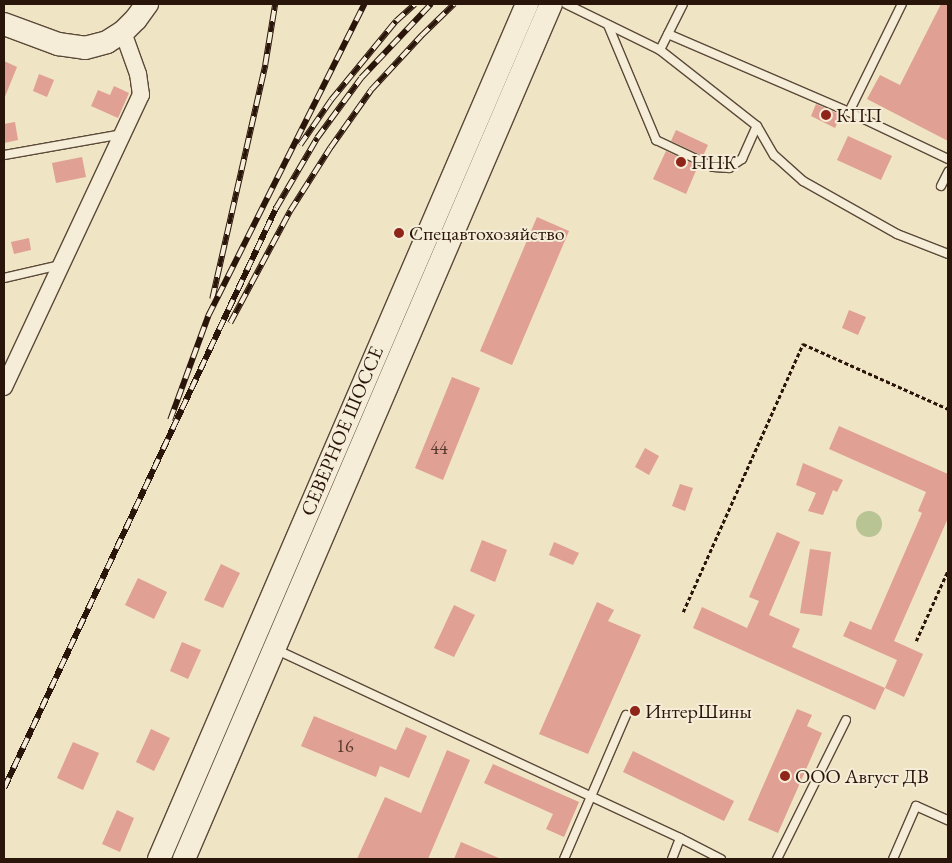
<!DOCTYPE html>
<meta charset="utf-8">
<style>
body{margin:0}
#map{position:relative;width:952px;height:863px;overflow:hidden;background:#efe4c3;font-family:"EB Garamond",serif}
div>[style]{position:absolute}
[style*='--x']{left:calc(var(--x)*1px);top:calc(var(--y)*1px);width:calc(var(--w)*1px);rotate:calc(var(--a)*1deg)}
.green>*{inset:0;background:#b8c494}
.round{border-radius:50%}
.building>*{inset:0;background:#e0a093}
.path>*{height:2.5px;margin-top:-1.25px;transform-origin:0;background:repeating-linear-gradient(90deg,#2a150b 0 4px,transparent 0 6.5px)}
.roads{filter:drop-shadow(1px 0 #5b4939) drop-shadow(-1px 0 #5b4939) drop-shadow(0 1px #5b4939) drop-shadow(0 -1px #5b4939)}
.lane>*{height:8px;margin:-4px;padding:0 4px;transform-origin:4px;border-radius:4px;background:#f5edd8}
.street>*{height:16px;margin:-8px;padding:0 8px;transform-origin:8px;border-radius:8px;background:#f5edd8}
.secondary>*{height:22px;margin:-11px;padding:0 11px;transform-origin:11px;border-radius:11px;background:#f5edd8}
.rail>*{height:5.5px;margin-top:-2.75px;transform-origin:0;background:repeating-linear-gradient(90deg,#f5edd8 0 11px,#2a150b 0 22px);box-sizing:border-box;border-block:1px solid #2a150b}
.dots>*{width:14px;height:14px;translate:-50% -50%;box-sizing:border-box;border:2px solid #f5edd8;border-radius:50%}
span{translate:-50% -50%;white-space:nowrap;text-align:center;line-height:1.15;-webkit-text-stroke:4px #f5edd8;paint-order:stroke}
.number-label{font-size:18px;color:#58382d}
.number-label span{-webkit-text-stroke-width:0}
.poi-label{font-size:20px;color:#2a150b}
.left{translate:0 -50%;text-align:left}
.street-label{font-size:20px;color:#2a150b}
.frame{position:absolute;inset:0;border:5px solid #2a150b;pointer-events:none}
</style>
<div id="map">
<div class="green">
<i class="round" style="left:856px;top:511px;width:26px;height:26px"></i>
</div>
<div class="building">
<i style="clip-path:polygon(941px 4px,948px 4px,948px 141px,867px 99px,880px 75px,900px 85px)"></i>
<i style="clip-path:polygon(4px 61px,17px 67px,4px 99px)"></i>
<i style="clip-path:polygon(39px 74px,54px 80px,47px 97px,33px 91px)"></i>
<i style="clip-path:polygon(114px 86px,129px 93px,118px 118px,91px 106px,98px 90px,110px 95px)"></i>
<i style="clip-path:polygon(816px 104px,841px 115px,835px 128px,811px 116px)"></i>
<i style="clip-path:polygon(15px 122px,18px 140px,4px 143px,4px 124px)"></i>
<i style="clip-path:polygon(676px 130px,708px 145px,703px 156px,671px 141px)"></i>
<i style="clip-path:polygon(848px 136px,892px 156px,881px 180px,837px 160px)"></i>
<i style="clip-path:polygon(666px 151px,698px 166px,686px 194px,653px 179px)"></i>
<i style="clip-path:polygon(82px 157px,86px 177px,56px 183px,52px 163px)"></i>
<i style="clip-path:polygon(537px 217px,569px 231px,512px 365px,480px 351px)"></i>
<i style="clip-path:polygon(29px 238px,31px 250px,14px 254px,11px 242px)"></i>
<i style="clip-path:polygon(849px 310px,866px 317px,858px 335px,842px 328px)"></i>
<i style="clip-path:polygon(452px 377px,480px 388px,443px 480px,415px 468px)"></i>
<i style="clip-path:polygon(839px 426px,948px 474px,948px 518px,894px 641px,923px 654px,904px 697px,885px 688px,897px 660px,843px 636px,850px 621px,871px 630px,922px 513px,918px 511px,926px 492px,829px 449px)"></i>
<i style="clip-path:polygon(645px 448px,659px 456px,649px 475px,635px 467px)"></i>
<i style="clip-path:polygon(803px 463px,843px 480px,837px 492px,833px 490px,823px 515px,808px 511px,816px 493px,796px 485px)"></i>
<i style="clip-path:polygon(680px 484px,693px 488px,685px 511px,672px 506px)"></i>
<i style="clip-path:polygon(777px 532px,800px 542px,769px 615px,800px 629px,792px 647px,885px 688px,875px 710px,693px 628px,702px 607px,747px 628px,759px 601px,749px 597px)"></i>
<i style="clip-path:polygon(482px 540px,507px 550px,495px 582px,470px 571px)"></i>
<i style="clip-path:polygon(554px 542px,579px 553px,573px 565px,549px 555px)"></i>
<i style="clip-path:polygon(810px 549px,831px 552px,822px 616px,800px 613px)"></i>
<i style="clip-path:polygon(221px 564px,240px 573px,223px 608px,204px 600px)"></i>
<i style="clip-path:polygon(138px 578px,167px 592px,154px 619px,125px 605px)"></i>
<i style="clip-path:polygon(597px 602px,614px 610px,608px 621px,641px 635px,588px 754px,539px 734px)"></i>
<i style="clip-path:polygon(454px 605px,475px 615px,454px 657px,434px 648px)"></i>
<i style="clip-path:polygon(182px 642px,201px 650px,188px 679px,170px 671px)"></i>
<i style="clip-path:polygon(797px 709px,812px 715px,807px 726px,822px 733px,778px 833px,748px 820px)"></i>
<i style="clip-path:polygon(314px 716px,396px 750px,406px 727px,427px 736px,409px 778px,380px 766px,376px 777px,301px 746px)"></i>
<i style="clip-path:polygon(151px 729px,170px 738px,154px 771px,136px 762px)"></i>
<i style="clip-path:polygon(73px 742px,99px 753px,83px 790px,57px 778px)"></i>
<i style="clip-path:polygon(447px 750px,470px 760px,428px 859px,357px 859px,385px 797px,421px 813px)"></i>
<i style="clip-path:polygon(633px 751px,734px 801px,724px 821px,623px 772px)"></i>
<i style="clip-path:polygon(493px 764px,579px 802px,564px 837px,546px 829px,553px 814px,484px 783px)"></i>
<i style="clip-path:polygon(117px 810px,134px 818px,120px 852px,102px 844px)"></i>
<i style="clip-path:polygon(461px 842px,501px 859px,454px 859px)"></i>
</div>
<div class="path">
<i style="--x:683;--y:612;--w:294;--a:-65.9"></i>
<i style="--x:803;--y:344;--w:159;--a:24.1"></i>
<i style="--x:916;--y:641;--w:78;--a:-65.7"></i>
</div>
<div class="roads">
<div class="lane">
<i style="--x:566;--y:4;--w:105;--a:26.1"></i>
<i style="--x:660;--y:50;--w:123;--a:38.1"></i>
<i style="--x:757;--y:126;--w:34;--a:60"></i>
<i style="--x:774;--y:155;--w:39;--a:42"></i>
<i style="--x:803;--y:181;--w:108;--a:29.4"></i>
<i style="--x:897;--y:234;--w:55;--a:21.4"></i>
<i style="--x:608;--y:25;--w:125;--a:67.3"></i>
<i style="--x:656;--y:140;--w:63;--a:25.3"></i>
<i style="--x:713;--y:167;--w:16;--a:4"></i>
<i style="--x:729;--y:168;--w:16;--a:-35"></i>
<i style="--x:742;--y:159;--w:36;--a:-66"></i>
<i style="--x:668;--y:34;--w:197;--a:23.3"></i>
<i style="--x:849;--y:112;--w:120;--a:-63.9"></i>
<i style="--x:660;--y:50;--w:51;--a:-63.4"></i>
<i style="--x:849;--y:112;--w:110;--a:25.4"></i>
<i style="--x:4;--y:155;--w:121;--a:-10"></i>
<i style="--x:941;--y:186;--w:16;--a:-63"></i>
<i style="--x:4;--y:278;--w:57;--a:-13.1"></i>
<i style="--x:277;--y:650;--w:445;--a:25"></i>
<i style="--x:680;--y:838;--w:46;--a:27.1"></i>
<i style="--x:564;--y:859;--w:157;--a:-66.7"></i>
<i style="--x:672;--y:859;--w:22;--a:-69"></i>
<i style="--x:777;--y:859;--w:155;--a:-63.6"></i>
<i style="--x:893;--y:859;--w:58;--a:-66.5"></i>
<i style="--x:916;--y:806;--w:35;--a:24"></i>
</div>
<div class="street">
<i style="--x:4;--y:387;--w:323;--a:-64.9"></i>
<i style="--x:141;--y:95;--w:21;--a:-98"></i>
<i style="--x:138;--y:74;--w:45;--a:-109.7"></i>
</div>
<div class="secondary">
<i style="--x:4;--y:24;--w:58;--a:20.3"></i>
<i style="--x:58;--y:44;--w:27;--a:8"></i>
<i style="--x:85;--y:48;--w:23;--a:-15"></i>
<i style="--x:107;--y:42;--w:19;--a:-32"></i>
<i style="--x:123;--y:32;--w:18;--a:-45"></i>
<i style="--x:136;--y:19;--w:19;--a:-54"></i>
<i style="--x:159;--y:859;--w:931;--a:-66.71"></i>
<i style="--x:184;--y:859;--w:930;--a:-66.77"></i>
</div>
</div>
<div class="rail">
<i style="--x:300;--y:145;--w:55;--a:-55.4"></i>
<i style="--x:331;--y:100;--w:102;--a:-50.6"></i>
<i style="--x:396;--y:21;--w:25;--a:-42"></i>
<i style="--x:212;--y:299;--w:240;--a:-77.2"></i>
<i style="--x:265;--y:65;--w:62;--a:-80.7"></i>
<i style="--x:230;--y:323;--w:127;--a:-61.8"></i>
<i style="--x:290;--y:211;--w:75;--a:-57.6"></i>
<i style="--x:330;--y:148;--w:71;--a:-54.7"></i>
<i style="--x:371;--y:90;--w:74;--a:-47.2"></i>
<i style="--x:421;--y:36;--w:46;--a:-44.1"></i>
<i style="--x:170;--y:420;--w:111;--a:-69.9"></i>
<i style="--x:208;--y:316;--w:349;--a:-63.4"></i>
<i style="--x:4;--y:788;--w:641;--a:-64.88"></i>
<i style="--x:276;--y:208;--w:81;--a:-59.6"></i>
<i style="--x:317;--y:138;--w:74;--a:-53.7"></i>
<i style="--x:361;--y:78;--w:102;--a:-46.6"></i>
</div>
<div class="dots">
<i style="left:826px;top:115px;background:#8f2418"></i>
<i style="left:681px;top:162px;background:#8f2418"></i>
<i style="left:399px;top:233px;background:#8f2418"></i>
<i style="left:635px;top:711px;background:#8f2418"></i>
<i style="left:785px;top:776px;background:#8f2418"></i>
</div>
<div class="number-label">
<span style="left:439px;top:448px">44</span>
<span style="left:345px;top:746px">16</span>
</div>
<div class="poi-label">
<span class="left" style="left:836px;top:115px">КПП</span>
<span class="left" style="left:691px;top:162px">ННК</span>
<span class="left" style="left:409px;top:233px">Спецавтохозяйство</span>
<span class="left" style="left:645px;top:711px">ИнтерШины</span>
<span class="left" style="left:795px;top:776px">ООО Август ДВ</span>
</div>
<div class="street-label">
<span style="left:342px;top:431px;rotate:-67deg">СЕВЕРНОЕ ШОССЕ</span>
</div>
<div class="frame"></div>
</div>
